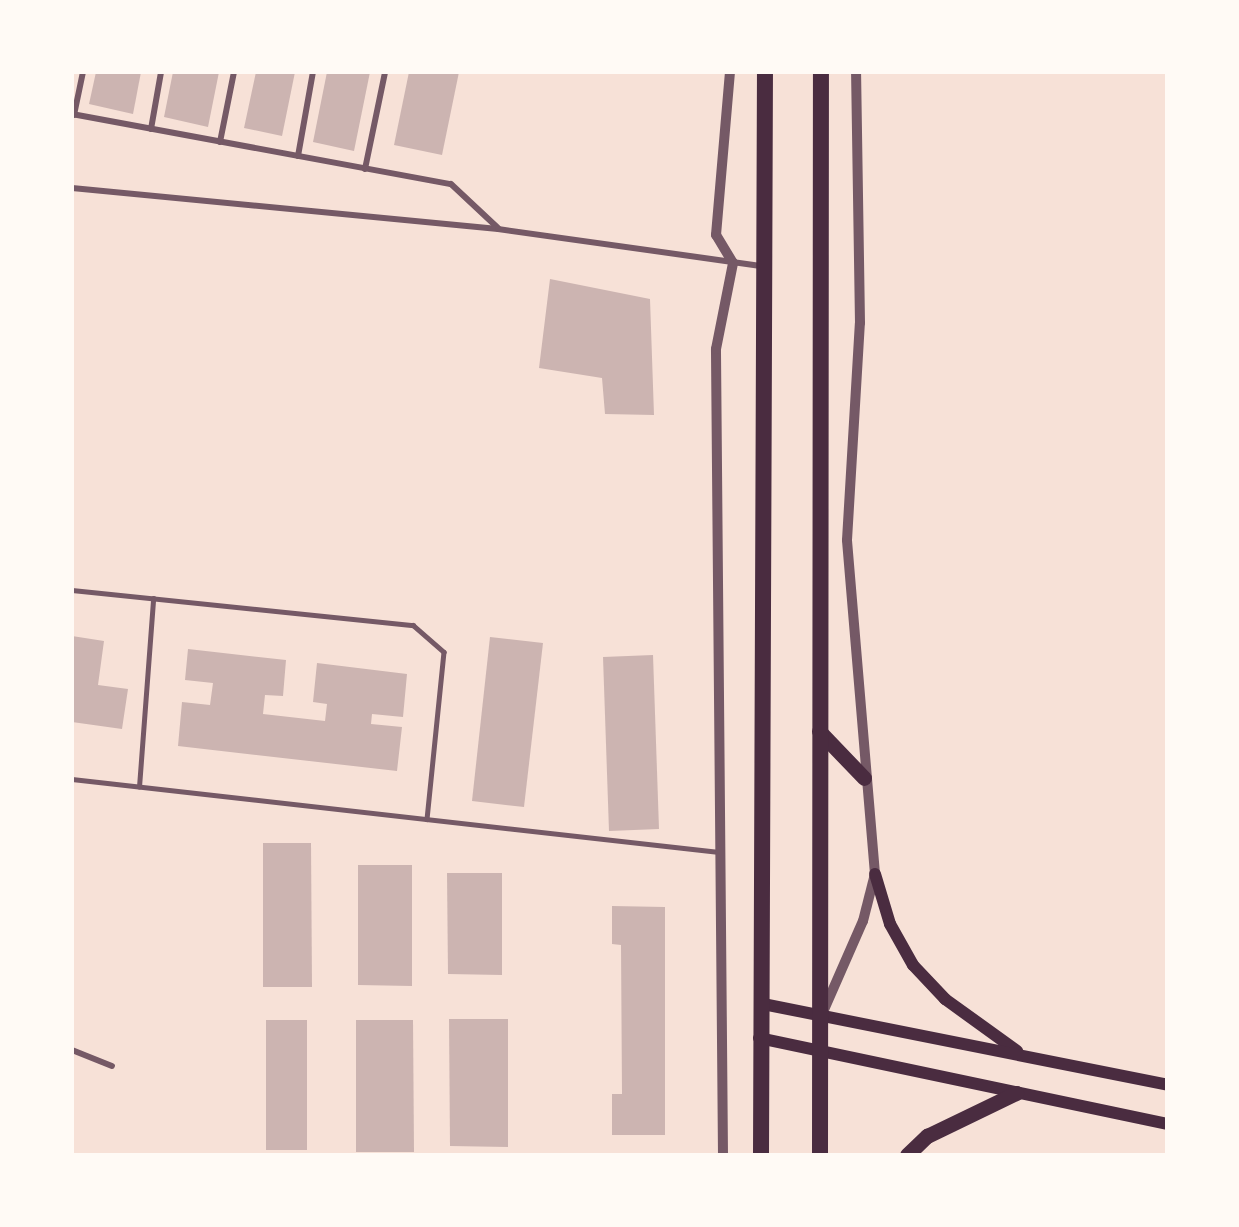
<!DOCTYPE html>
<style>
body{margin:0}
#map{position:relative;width:1239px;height:1227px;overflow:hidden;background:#f7e1d7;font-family:"Crimson Pro",serif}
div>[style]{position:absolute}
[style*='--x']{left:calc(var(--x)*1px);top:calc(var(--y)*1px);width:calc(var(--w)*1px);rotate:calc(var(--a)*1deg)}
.building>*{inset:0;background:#ccb4b1}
.service>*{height:4.5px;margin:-2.25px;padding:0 2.25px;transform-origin:2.25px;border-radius:2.25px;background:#755966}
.minor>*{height:6px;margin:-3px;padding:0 3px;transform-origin:3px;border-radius:3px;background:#755966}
.tertiary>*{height:10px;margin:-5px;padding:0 5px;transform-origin:5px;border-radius:5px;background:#755966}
.secondary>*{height:12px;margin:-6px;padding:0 6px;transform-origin:6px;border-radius:6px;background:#4a2c40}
.primary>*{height:15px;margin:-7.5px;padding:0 7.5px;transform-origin:7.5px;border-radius:7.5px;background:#4a2c40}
.trunk>*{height:16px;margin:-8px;padding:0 8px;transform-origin:8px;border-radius:8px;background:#4a2c40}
span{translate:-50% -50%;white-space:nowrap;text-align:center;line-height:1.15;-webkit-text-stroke:6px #fffaf5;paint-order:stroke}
.frame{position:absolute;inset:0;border:74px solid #fffaf5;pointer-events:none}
</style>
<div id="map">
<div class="building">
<i style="clip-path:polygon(96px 72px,141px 72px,133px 114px,89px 104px)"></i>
<i style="clip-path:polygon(173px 72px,219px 72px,208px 127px,164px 117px)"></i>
<i style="clip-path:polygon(256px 72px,295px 72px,282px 136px,244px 128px)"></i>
<i style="clip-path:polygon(327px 72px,370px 72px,354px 151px,313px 142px)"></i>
<i style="clip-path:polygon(409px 72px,459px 72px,442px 155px,394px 145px)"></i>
<i style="clip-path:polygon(550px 279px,650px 299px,654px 415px,605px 414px,602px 378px,539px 368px)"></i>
<i style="clip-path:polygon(72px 636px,104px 641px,98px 685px,128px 689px,122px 729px,72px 722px)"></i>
<i style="clip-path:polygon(490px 637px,543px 643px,524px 807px,472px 801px)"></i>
<i style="clip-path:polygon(188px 649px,286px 660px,283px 696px,265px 695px,263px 714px,325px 721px,327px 704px,313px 702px,317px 663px,407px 674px,403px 717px,372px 714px,371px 724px,402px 727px,397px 771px,178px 746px,182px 702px,210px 705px,213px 683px,185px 680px)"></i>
<i style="clip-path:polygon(653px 655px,659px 829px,609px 831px,603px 657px)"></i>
<i style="clip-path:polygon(263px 843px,311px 843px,312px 987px,263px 987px)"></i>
<i style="clip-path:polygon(358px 865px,412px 865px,412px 986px,358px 985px)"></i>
<i style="clip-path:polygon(447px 873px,502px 873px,502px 975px,448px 974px)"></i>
<i style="clip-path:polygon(612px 906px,665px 907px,665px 1135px,612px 1135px,612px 1094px,622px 1094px,621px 945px,612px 944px)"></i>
<i style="clip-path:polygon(449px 1019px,508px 1019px,508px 1147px,450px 1146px)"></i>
<i style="clip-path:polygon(266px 1020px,307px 1020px,307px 1150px,266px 1150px)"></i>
<i style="clip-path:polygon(356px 1020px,413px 1020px,414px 1152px,356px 1152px)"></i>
</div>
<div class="service">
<i style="--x:72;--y:590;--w:343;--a:5.9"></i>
<i style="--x:413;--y:625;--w:41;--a:41.1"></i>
<i style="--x:444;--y:652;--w:168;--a:95.8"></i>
<i style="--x:72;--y:779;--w:651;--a:6.44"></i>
<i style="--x:139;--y:787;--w:189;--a:-85.7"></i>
</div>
<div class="minor">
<i style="--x:72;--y:114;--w:385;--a:10.5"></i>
<i style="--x:451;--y:184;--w:64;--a:43.1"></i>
<i style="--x:74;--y:115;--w:44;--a:-78.2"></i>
<i style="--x:151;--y:129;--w:58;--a:-80"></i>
<i style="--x:220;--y:142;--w:71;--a:-78.7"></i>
<i style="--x:298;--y:156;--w:85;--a:-79.9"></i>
<i style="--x:365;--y:169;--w:99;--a:-78.3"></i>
<i style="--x:72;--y:188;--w:428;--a:5.5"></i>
<i style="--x:498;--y:229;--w:267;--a:8"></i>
<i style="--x:72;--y:1050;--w:43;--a:21.8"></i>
</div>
<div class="tertiary">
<i style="--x:823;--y:1012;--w:99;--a:-66.3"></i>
<i style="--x:863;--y:921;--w:49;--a:-75.7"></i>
<i style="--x:875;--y:874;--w:335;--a:-94.8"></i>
<i style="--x:847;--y:540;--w:217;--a:-86.6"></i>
<i style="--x:860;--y:323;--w:251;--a:-90.9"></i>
<i style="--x:723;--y:1155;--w:806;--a:-90.5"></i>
<i style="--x:716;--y:349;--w:88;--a:-78.8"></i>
<i style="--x:733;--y:263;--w:33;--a:-121"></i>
<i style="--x:716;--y:235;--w:164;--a:-85.1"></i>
</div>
<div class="secondary">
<i style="--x:875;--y:874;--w:52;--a:73.3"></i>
<i style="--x:890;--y:924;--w:47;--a:60.7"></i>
<i style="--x:913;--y:965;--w:47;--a:46.7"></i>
<i style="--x:945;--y:999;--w:89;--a:35.8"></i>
<i style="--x:763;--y:1004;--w:412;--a:11.3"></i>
<i style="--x:759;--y:1038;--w:417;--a:11.9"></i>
</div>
<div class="primary">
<i style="--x:819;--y:731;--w:65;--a:46.2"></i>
<i style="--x:907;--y:1155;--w:28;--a:-44"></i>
<i style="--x:927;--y:1136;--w:99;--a:-25.8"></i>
</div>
<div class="trunk">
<i style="--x:761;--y:1155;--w:1083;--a:-89.79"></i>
<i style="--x:820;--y:1155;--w:1083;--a:-89.95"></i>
</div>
<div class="frame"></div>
</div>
